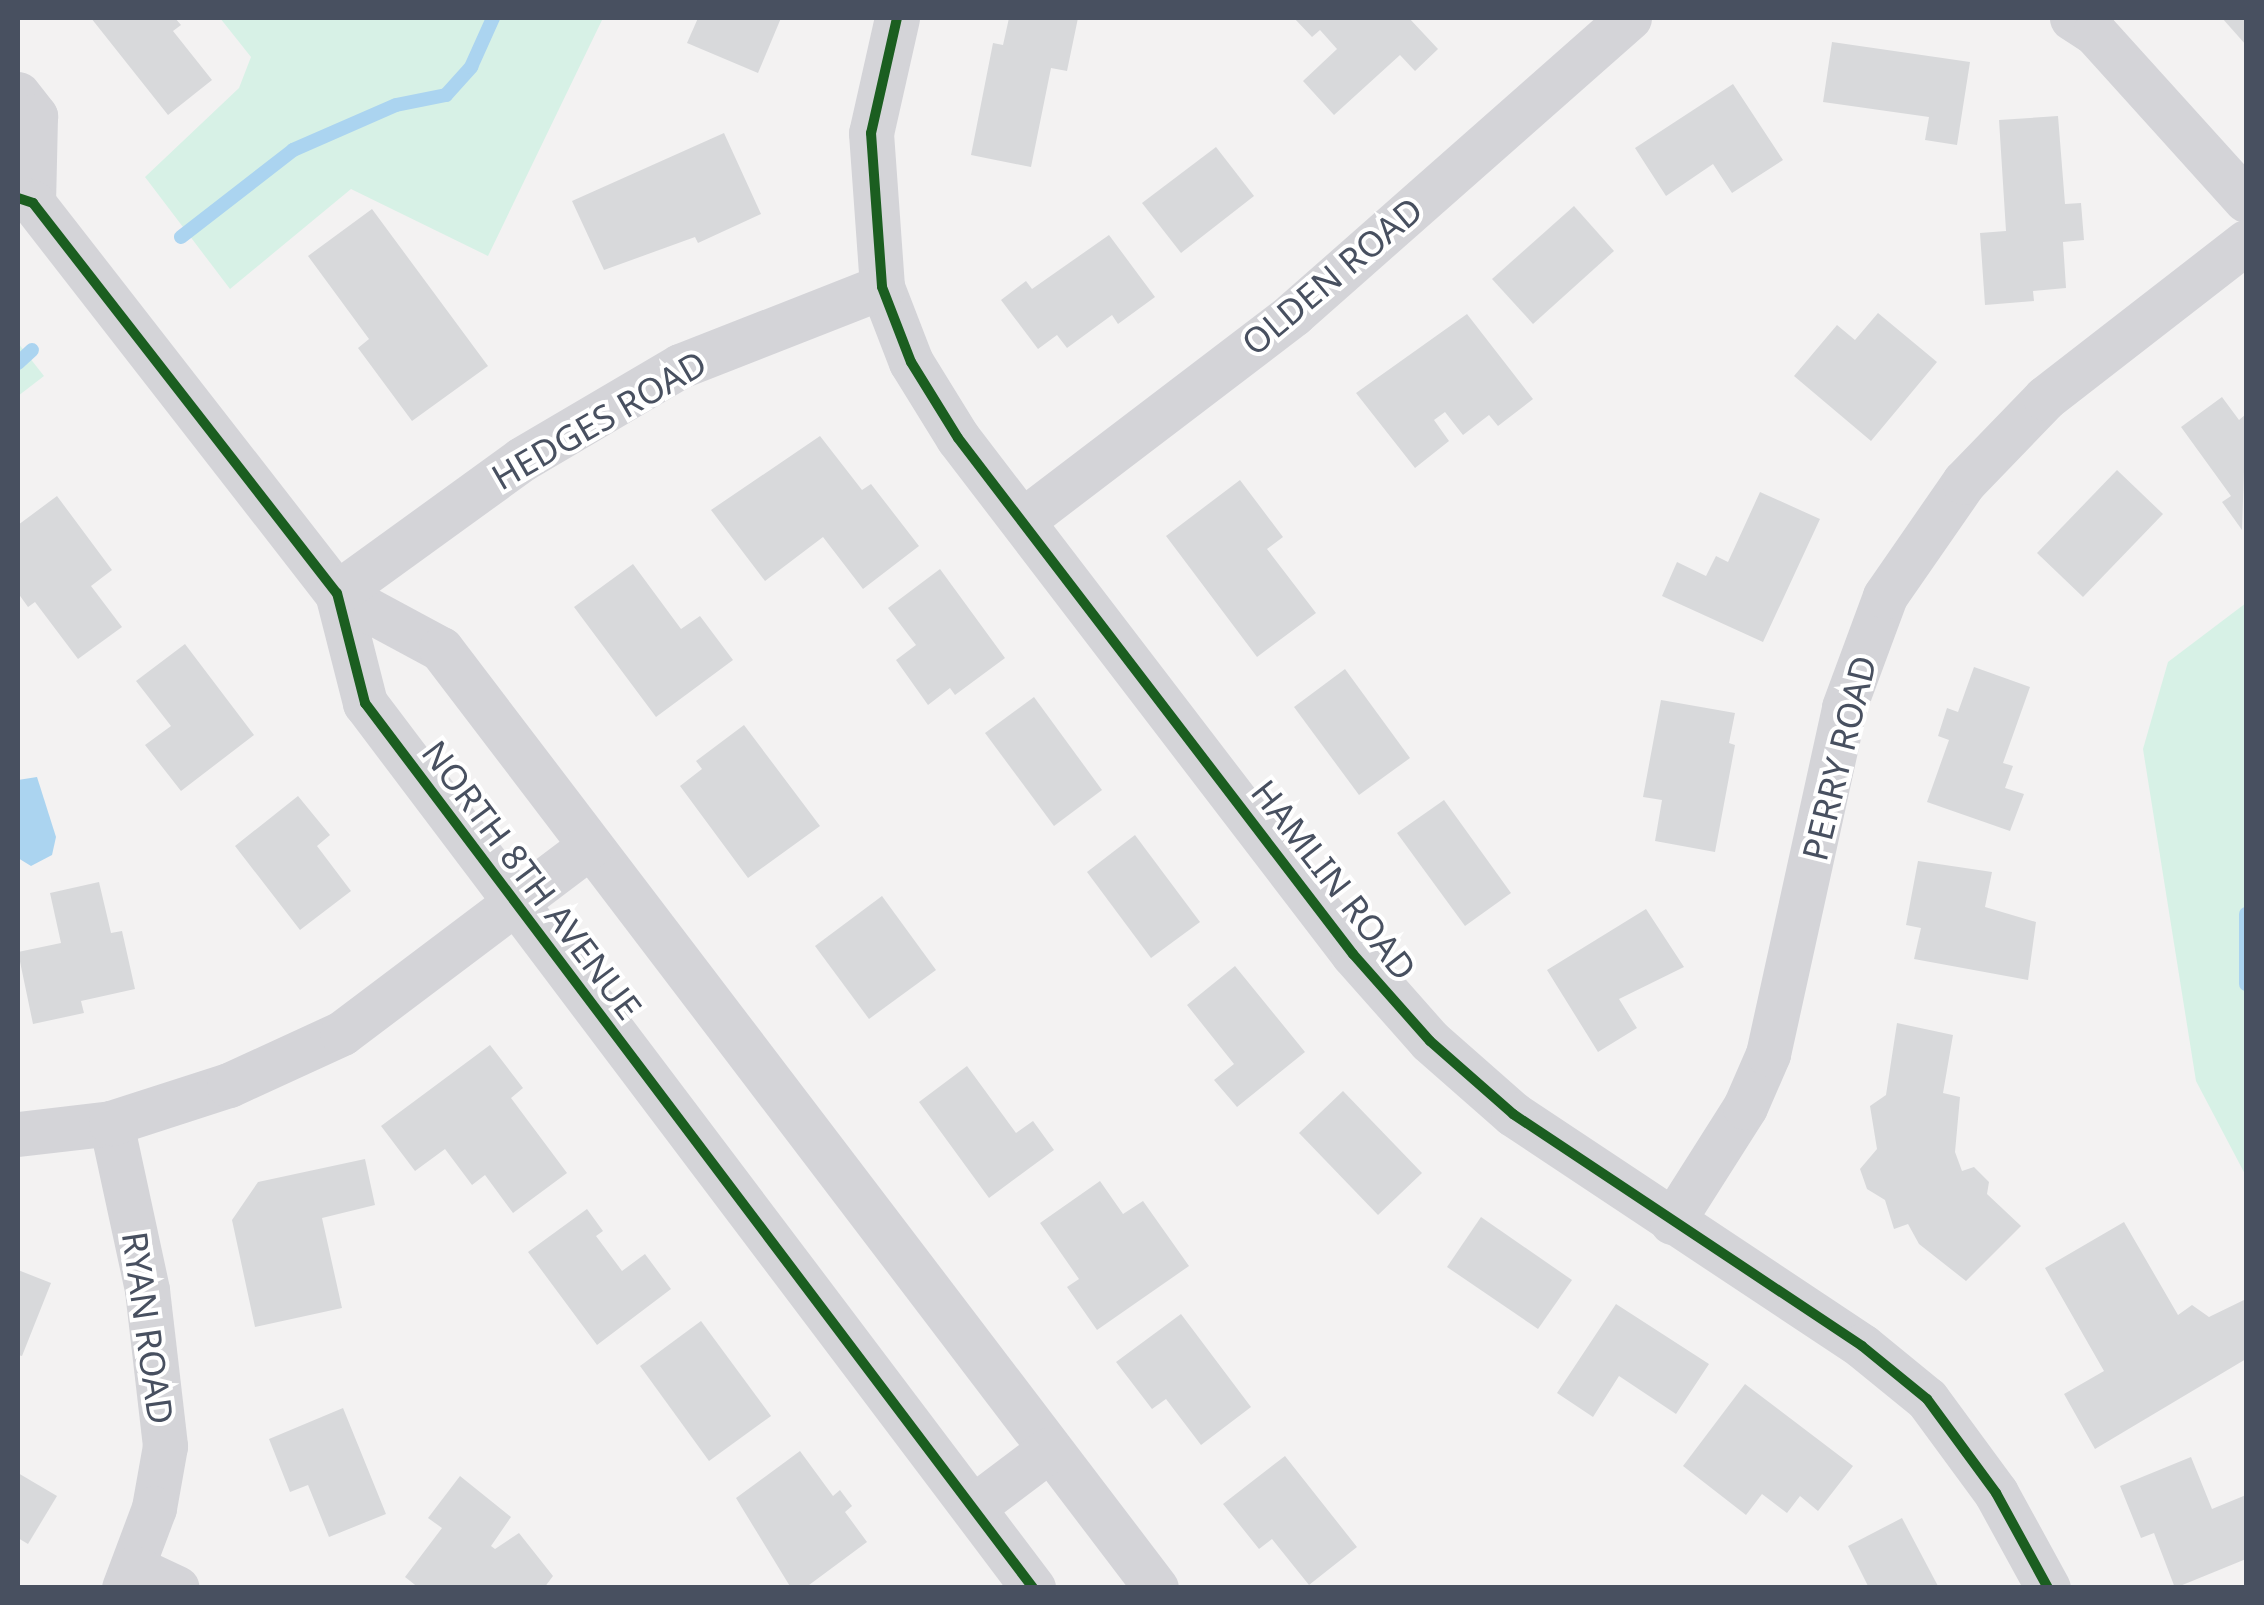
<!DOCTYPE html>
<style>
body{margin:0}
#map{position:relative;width:2264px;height:1605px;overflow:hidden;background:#f3f2f2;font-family:"Noto Sans",sans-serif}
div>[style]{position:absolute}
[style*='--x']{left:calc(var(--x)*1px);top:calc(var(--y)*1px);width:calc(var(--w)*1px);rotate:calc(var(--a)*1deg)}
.green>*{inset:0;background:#d7f1e6}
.water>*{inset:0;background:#abd4f0}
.stream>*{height:14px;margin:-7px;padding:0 7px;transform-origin:7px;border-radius:7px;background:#abd4f0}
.building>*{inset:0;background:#d8d9db}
.street>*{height:45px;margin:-22.5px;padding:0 22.5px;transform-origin:22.5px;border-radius:22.5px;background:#d4d4d8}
.cycleway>*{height:10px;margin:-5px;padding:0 5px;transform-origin:5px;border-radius:5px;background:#1b5e20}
span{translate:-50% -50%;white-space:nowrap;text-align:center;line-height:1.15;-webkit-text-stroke:8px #fff;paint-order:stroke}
.street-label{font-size:35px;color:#485060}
.frame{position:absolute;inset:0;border:20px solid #485060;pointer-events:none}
</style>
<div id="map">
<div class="green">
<i style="clip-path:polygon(220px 18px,603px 18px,488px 256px,351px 189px,230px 289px,145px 177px,239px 88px,251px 57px)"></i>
<i style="clip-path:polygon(18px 343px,44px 376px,18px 396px)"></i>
<i style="clip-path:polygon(2246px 603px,2246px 1176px,2196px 1081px,2143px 749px,2168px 662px)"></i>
</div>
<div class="water">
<i style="clip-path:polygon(37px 777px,56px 837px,52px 855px,31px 866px,18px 858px,18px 780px)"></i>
</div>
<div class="stream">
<i style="--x:181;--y:237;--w:142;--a:-37.8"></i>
<i style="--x:293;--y:150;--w:112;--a:-23.6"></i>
<i style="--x:396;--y:105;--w:51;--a:-11.3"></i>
<i style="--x:446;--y:95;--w:38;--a:-48"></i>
<i style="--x:471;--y:67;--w:54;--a:-65.8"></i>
<i style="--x:18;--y:363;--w:19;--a:-43"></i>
<i style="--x:2246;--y:914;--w:70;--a:90"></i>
</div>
<div class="building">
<i style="clip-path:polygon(91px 18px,175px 18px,181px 25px,173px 31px,212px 80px,168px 115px)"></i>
<i style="clip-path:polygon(698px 18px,781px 18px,758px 73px,687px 43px)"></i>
<i style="clip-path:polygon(1009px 18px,1078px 18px,1067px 71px,1051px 68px,1031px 167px,971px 155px,993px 43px,1003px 45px)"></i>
<i style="clip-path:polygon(1294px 18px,1409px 18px,1438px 49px,1415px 71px,1400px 55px,1334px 115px,1303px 81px,1337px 49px,1320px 30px,1312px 37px)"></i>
<i style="clip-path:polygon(2222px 18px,2246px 18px,2246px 45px)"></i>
<i style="clip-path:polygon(1832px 42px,1970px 62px,1957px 145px,1925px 140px,1929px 117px,1823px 102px)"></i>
<i style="clip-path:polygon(1733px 84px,1783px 160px,1732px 193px,1713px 164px,1666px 196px,1635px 148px)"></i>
<i style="clip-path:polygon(2058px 116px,2065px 204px,2081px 203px,2084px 240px,2063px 242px,2066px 288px,2033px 291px,2034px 301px,1985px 305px,1980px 233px,2006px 231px,1999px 120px)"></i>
<i style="clip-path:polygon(724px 133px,761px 214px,698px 243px,695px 237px,604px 270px,572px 201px)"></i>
<i style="clip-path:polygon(1216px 147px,1254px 196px,1181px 253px,1142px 203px)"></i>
<i style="clip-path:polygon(1574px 206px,1614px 251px,1533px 324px,1492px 279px)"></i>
<i style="clip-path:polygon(372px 209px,488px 366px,412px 421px,358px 348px,369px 339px,308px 256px)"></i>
<i style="clip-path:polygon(1109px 235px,1155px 297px,1118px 324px,1112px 315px,1067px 348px,1057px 335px,1038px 349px,1001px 300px,1026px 281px,1032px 289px)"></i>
<i style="clip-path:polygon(1878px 313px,1937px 362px,1871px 441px,1794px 376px,1837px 325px,1855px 340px)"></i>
<i style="clip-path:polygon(1467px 314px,1533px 399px,1498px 426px,1489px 415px,1463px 435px,1445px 412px,1434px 420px,1449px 441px,1415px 468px,1356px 393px)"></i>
<i style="clip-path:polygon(2222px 397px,2239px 420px,2246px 414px,2242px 530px,2222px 502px,2231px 496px,2181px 427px)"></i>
<i style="clip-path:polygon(820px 436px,862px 490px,871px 484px,919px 546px,863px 589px,823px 537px,765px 581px,711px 510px)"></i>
<i style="clip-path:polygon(2117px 470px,2163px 514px,2083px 597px,2037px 553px)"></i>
<i style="clip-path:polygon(1240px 480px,1283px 537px,1267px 549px,1316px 613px,1257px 657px,1166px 536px)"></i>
<i style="clip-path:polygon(1760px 492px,1820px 519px,1763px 642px,1662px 596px,1677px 562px,1706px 576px,1716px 556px,1728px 562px)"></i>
<i style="clip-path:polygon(57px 496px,112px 570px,91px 586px,122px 627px,78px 659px,35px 602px,28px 607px,18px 593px,18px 525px)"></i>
<i style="clip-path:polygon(633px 564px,681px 629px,700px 616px,733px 660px,656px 717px,574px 607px)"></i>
<i style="clip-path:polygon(940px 569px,1005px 658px,955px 695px,950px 688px,928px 705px,896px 660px,916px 645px,888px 608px)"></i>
<i style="clip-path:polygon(185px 644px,254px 735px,181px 791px,145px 745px,171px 726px,136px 681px)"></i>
<i style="clip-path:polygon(1974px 667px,2030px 687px,2003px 763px,2013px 766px,2005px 788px,2024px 794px,2010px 831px,1927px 802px,1949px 740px,1938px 736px,1947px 708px,1958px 712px)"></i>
<i style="clip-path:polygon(1345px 669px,1410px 758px,1359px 795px,1294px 707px)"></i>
<i style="clip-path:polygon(1034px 697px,1102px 790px,1054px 826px,985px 733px)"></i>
<i style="clip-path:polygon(1661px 700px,1735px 713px,1729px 743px,1735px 745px,1715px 852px,1655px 841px,1662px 800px,1643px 797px)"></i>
<i style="clip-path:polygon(744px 725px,820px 826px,748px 878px,680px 786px,702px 769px,696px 761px)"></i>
<i style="clip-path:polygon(298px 796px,330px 835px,317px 846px,351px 891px,300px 930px,235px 846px)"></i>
<i style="clip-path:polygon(1444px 800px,1511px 893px,1465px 926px,1397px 833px)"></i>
<i style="clip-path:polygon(1135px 835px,1200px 922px,1151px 958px,1087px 872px)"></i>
<i style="clip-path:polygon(1918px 861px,1992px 872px,1985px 907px,2036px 922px,2028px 980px,1914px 959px,1921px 928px,1906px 925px)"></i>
<i style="clip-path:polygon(99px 882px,111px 933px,122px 931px,135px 989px,81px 1001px,84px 1013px,33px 1024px,18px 952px,61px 943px,50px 893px)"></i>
<i style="clip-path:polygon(882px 896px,936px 970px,869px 1019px,815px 946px)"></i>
<i style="clip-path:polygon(1646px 909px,1684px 967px,1619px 999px,1637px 1028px,1598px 1052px,1547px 970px)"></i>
<i style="clip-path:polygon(1235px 966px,1305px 1052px,1237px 1107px,1214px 1080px,1234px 1064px,1187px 1005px)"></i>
<i style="clip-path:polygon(1897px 1023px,1953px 1035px,1943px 1093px,1960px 1097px,1955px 1152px,1962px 1171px,1974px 1167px,1989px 1182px,1987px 1194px,2021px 1226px,1966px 1281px,1919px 1244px,1908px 1224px,1894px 1229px,1885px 1200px,1867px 1189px,1860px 1169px,1877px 1149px,1870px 1106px,1886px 1095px)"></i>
<i style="clip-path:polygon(490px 1045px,523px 1088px,511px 1098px,567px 1173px,513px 1213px,485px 1175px,472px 1185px,445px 1149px,415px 1171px,381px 1126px)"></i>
<i style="clip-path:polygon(967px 1066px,1016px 1133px,1033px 1121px,1054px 1150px,989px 1198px,919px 1102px)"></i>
<i style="clip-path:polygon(1343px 1091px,1422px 1173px,1378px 1215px,1299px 1133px)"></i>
<i style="clip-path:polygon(365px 1159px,375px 1205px,322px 1218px,342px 1308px,255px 1327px,232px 1220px,258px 1182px)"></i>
<i style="clip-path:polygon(1100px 1181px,1123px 1214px,1143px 1201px,1189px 1266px,1097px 1330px,1067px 1287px,1079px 1279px,1040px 1223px)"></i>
<i style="clip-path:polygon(587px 1209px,603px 1231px,596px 1236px,622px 1271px,645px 1254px,671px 1289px,597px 1345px,528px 1252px)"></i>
<i style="clip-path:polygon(1481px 1217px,1572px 1280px,1538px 1329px,1447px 1267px)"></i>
<i style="clip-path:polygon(2124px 1222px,2178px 1315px,2192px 1305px,2209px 1317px,2246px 1299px,2246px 1359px,2095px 1449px,2064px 1394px,2104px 1371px,2045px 1268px)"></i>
<i style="clip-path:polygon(18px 1270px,51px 1283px,22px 1356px,18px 1355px)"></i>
<i style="clip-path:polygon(1616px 1304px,1709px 1364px,1676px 1414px,1619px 1376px,1593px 1417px,1557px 1393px)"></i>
<i style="clip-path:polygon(1181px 1314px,1251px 1407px,1201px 1445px,1166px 1399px,1152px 1409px,1116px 1362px)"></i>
<i style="clip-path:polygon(701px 1321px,771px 1416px,709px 1461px,640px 1366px)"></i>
<i style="clip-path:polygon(1745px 1384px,1853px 1466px,1818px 1511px,1800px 1496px,1787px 1513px,1762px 1494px,1746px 1515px,1683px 1466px)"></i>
<i style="clip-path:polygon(343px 1408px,386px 1514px,329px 1537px,308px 1485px,290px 1492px,269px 1439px)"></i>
<i style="clip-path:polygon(800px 1451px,833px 1496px,840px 1490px,852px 1506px,845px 1512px,867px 1542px,805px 1588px,791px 1588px,736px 1498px)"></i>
<i style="clip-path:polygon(1285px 1456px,1357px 1547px,1309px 1585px,1272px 1539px,1259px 1549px,1223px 1504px)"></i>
<i style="clip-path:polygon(2191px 1457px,2212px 1509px,2246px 1495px,2246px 1559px,2175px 1588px,2154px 1533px,2141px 1538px,2120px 1486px)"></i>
<i style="clip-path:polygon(18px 1473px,57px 1496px,28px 1544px,18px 1538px)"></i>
<i style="clip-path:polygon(460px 1476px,511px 1517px,491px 1546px,495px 1549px,519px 1533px,553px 1576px,544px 1588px,419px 1588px,405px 1577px,442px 1528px,428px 1518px)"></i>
<i style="clip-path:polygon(1902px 1518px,1939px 1588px,1869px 1588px,1848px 1546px)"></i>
</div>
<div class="street">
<i style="--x:897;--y:18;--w:118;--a:102.7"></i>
<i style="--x:871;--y:133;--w:154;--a:85.9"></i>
<i style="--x:882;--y:287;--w:80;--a:68.9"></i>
<i style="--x:911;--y:362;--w:89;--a:58.3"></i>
<i style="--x:958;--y:438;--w:650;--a:52.57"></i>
<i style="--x:1353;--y:954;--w:116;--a:48.5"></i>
<i style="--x:1430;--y:1041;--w:111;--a:41.3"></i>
<i style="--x:1513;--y:1114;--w:419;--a:33.6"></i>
<i style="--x:1862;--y:1346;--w:84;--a:39.2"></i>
<i style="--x:1927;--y:1399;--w:117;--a:53.7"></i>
<i style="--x:1996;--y:1493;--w:108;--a:61.3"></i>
<i style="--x:2072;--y:18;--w:27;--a:33"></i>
<i style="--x:2095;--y:33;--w:225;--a:47.9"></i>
<i style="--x:18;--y:94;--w:28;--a:52"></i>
<i style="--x:35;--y:116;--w:87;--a:91.3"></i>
<i style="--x:18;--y:198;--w:16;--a:18"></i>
<i style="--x:33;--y:203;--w:494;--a:52.1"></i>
<i style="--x:337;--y:593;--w:114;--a:75.7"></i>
<i style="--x:365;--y:703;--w:1109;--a:52.95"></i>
<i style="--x:1023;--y:520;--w:340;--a:-37.3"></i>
<i style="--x:1293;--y:314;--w:448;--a:-41.4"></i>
<i style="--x:337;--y:593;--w:118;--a:28.3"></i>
<i style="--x:441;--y:649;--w:1180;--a:52.71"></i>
<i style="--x:337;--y:593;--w:228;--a:-35.9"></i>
<i style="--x:522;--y:459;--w:183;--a:-30.5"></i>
<i style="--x:680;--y:366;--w:217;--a:-21.4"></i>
<i style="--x:111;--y:1123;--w:171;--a:77.8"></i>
<i style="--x:147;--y:1290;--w:157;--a:83.4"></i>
<i style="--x:165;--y:1446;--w:63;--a:100.1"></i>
<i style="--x:154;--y:1508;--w:85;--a:110.6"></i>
<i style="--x:18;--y:1134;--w:94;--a:-6.7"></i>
<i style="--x:111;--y:1123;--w:124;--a:-17.9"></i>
<i style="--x:229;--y:1085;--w:124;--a:-24.7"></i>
<i style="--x:342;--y:1033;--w:311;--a:-37"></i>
<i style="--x:1672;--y:1222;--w:136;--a:-57.6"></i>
<i style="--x:1745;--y:1107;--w:58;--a:-66.5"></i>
<i style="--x:1768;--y:1054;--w:355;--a:-77.6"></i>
<i style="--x:1844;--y:707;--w:118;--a:-69.7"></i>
<i style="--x:1885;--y:596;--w:139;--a:-55.3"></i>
<i style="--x:1964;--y:482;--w:117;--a:-46"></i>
<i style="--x:2045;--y:398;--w:254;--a:-37.8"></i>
<i style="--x:973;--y:1507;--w:96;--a:-37"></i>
<i style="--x:134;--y:1568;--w:47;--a:24.9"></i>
</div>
<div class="cycleway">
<i style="--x:897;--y:18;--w:118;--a:102.7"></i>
<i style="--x:871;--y:133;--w:154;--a:85.9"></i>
<i style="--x:882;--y:287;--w:80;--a:68.9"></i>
<i style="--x:911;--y:362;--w:89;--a:58.3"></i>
<i style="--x:958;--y:438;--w:650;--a:52.57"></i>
<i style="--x:1353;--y:954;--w:116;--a:48.5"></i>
<i style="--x:1430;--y:1041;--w:111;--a:41.3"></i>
<i style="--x:1513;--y:1114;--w:419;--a:33.6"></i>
<i style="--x:1862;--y:1346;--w:84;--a:39.2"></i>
<i style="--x:1927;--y:1399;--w:117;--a:53.7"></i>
<i style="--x:1996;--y:1493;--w:108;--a:61.3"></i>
<i style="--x:18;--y:198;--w:16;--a:18"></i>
<i style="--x:33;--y:203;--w:494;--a:52.1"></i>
<i style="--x:337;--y:593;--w:114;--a:75.7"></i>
<i style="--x:365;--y:703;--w:1109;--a:52.95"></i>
</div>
<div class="street-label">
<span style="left:1332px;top:276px;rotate:-40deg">OLDEN ROAD</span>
<span style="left:599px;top:420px;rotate:-30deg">HEDGES ROAD</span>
<span style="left:1839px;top:758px;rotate:-76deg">PERRY ROAD</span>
<span style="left:532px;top:880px;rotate:53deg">NORTH 8TH AVENUE</span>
<span style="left:1334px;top:880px;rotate:52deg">HAMLIN ROAD</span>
<span style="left:148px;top:1328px;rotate:82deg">RYAN ROAD</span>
</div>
<div class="frame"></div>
</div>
